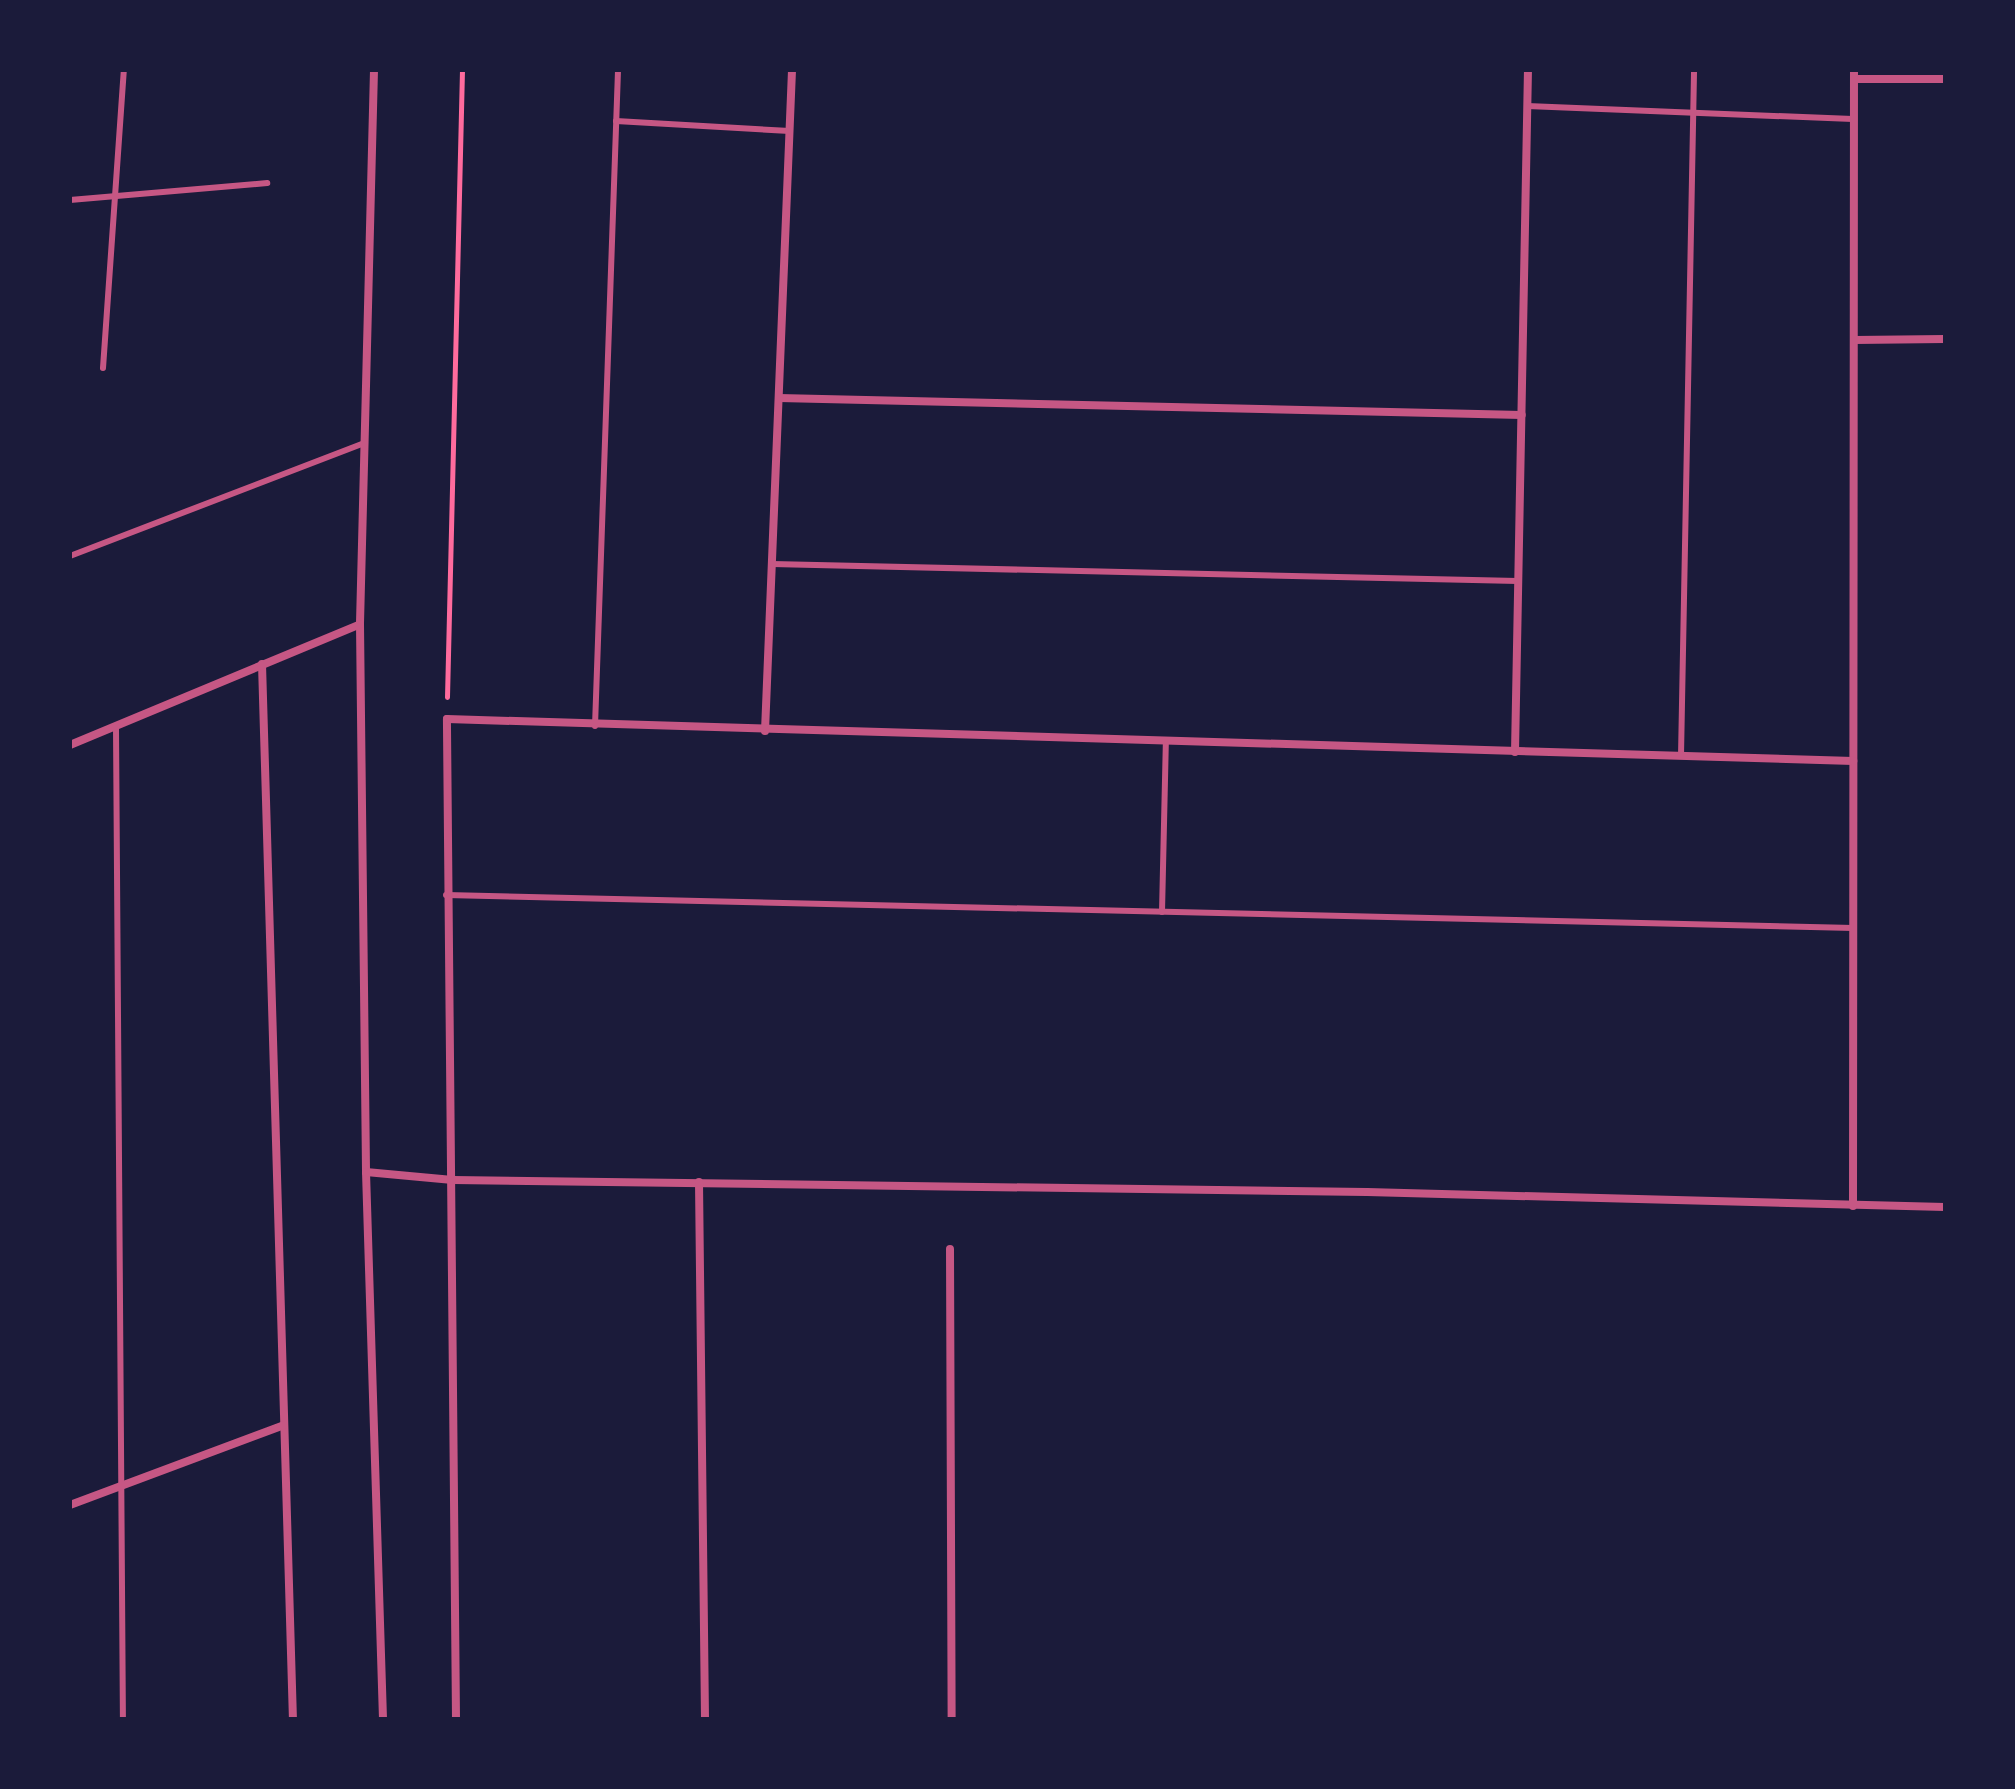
<!DOCTYPE html>
<style>
body{margin:0}
#map{position:relative;width:2015px;height:1789px;overflow:hidden;background:#1b1b3a;font-family:"Asap Condensed",sans-serif}
div>[style]{position:absolute}
.path>*{height:5px;margin:-2.5px;padding:0 2.5px;transform-origin:2.5px;border-radius:2.5px;background:#ff6b9d}
.service>*{height:6px;margin:-3px;padding:0 3px;transform-origin:3px;border-radius:3px;background:#c65784}
.minor>*{height:8px;margin:-4px;padding:0 4px;transform-origin:4px;border-radius:4px;background:#c65784}
span{translate:-50% -50%;white-space:nowrap;text-align:center;line-height:1.15;-webkit-text-stroke:6px #1b1b3a;paint-order:stroke}
.frame{position:absolute;inset:0;border:72px solid #1b1b3a;pointer-events:none}
</style>
<div id="map">
<div class="path">
<i style="left:447px;top:697px;width:627px;rotate:-88.63deg"></i>
</div>
<div class="service">
<i style="left:1527px;top:106px;width:326px;rotate:2.3deg"></i>
<i style="left:616px;top:121px;width:174px;rotate:3.3deg"></i>
<i style="left:70px;top:200px;width:198px;rotate:-4.9deg"></i>
<i style="left:103px;top:368px;width:299px;rotate:-86deg"></i>
<i style="left:70px;top:556px;width:316px;rotate:-21deg"></i>
<i style="left:772px;top:564px;width:746px;rotate:1.31deg"></i>
<i style="left:595px;top:726px;width:656px;rotate:-87.99deg"></i>
<i style="left:116px;top:728px;width:991px;rotate:89.6deg"></i>
<i style="left:1681px;top:756px;width:686px;rotate:-88.91deg"></i>
<i style="left:446px;top:895px;width:1408px;rotate:1.34deg"></i>
<i style="left:1162px;top:912px;width:170px;rotate:-88.7deg"></i>
</div>
<div class="minor">
<i style="left:374px;top:70px;width:554px;rotate:91.45deg"></i>
<i style="left:360px;top:624px;width:548px;rotate:89.37deg"></i>
<i style="left:366px;top:1172px;width:547px;rotate:88.22deg"></i>
<i style="left:1854px;top:79px;width:91px"></i>
<i style="left:1854px;top:340px;width:91px;rotate:-0.6deg"></i>
<i style="left:779px;top:398px;width:743px;rotate:1.31deg"></i>
<i style="left:262px;top:664px;width:1055px;rotate:88.32deg"></i>
<i style="left:765px;top:731px;width:662px;rotate:-87.66deg"></i>
<i style="left:70px;top:745px;width:314px;rotate:-22.6deg"></i>
<i style="left:1515px;top:752px;width:682px;rotate:-88.91deg"></i>
<i style="left:366px;top:1172px;width:87px;rotate:5.3deg"></i>
<i style="left:453px;top:1180px;width:914px;rotate:0.75deg"></i>
<i style="left:1367px;top:1192px;width:578px;rotate:1.49deg"></i>
<i style="left:699px;top:1182px;width:537px;rotate:89.36deg"></i>
<i style="left:1853px;top:1206px;width:1136px;rotate:-89.95deg"></i>
<i style="left:950px;top:1249px;width:470px;rotate:89.8deg"></i>
<i style="left:70px;top:1505px;width:228px;rotate:-20.5deg"></i>
<i style="left:456px;top:1719px;width:1000px;rotate:-90.52deg"></i>
<i style="left:447px;top:719px;width:1407px;rotate:1.71deg"></i>
</div>
<div class="frame"></div>
</div>
